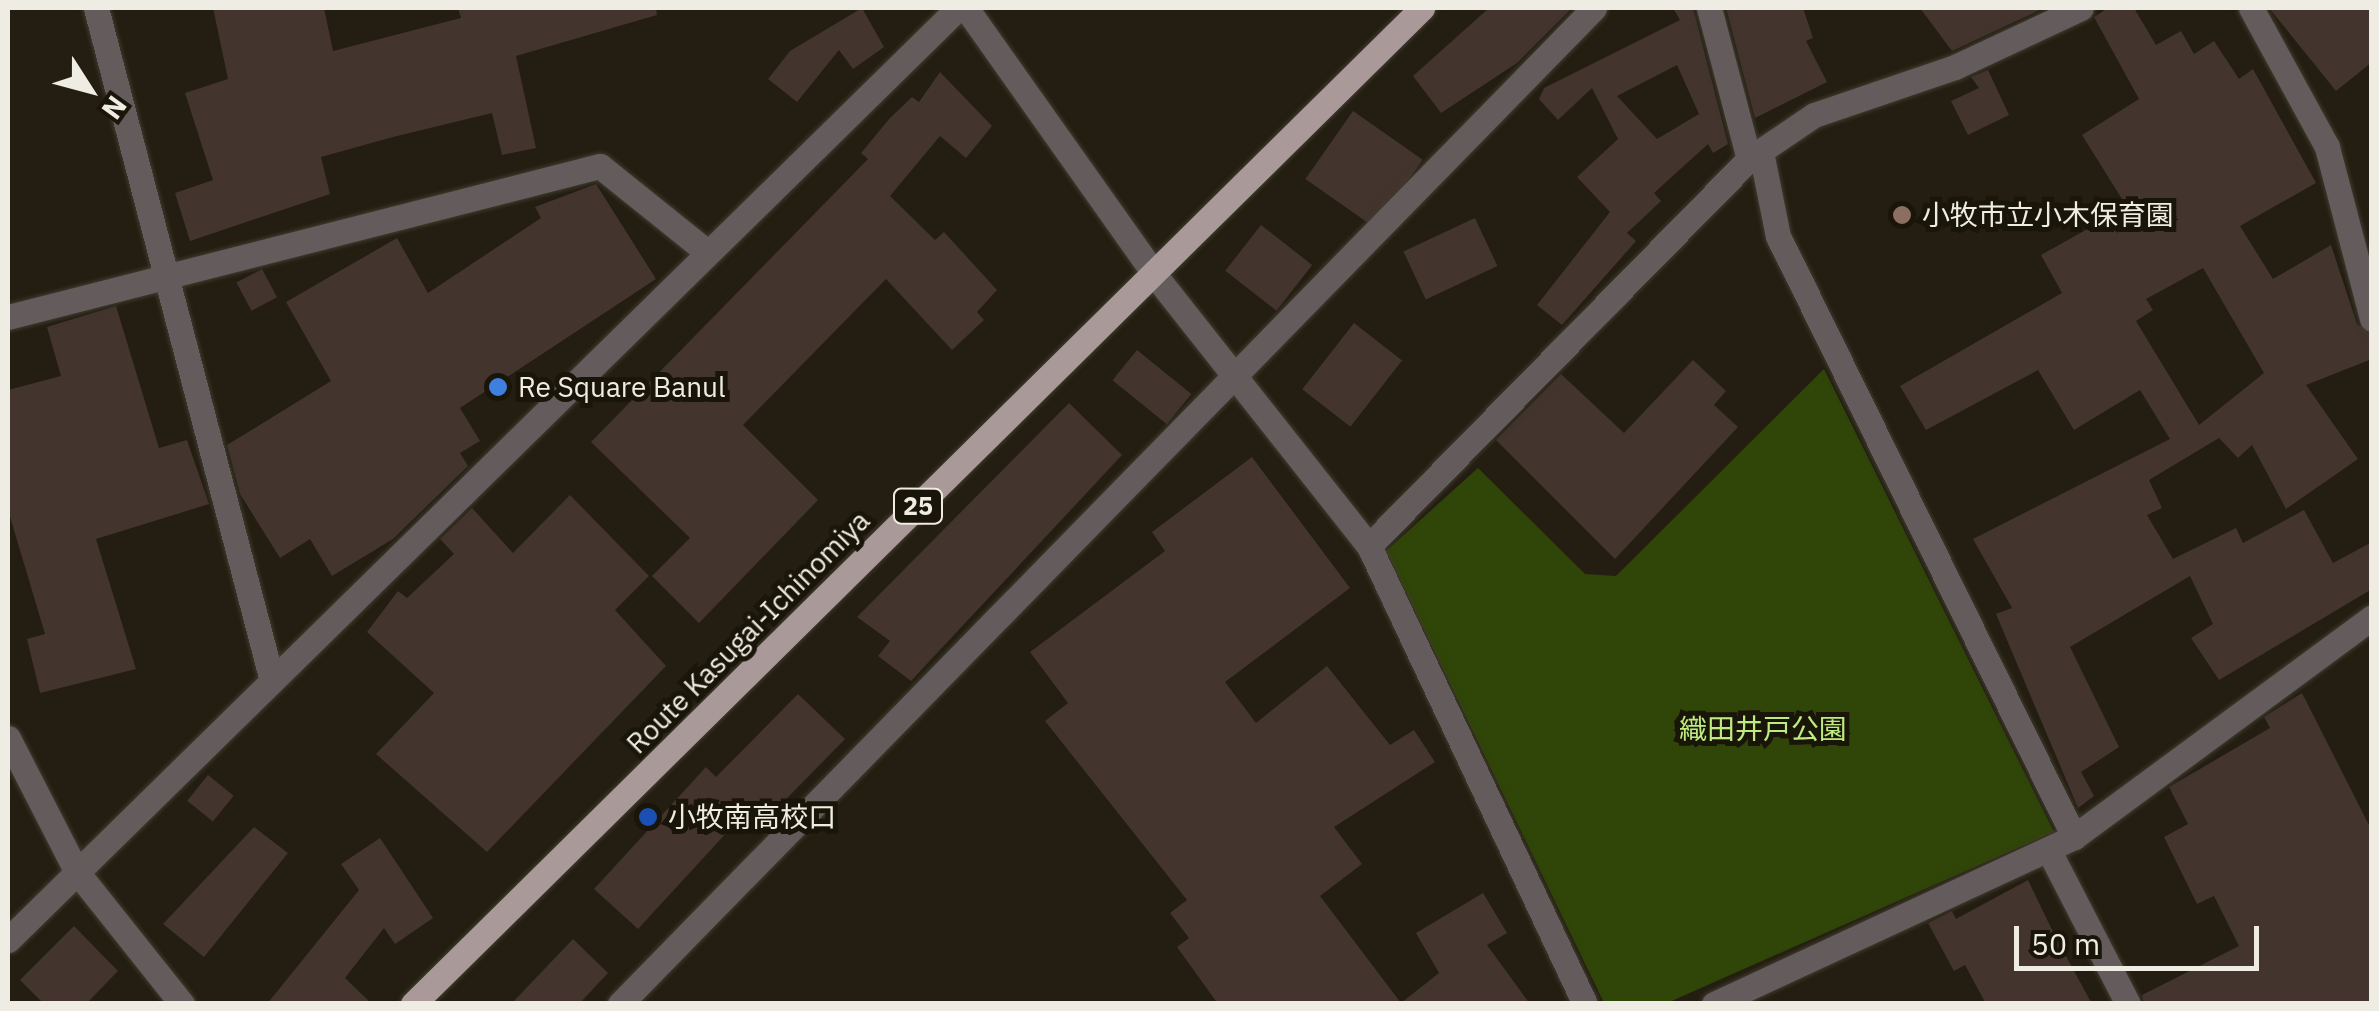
<!DOCTYPE html>
<meta charset="utf-8">
<style>
body{margin:0}
#map{position:relative;width:2379px;height:1011px;overflow:hidden;background:#231e11;font-family:"IBM Plex Sans","Noto Sans JP",sans-serif}
div>[style]{position:absolute}
.green>*{inset:0;background:#304508}
.building>*{inset:0;background:#43342e;transform-origin:0 0}
.roads{filter:drop-shadow(0 0 2px #403b2f) drop-shadow(0 0 2px #403b2f)}
.minor>*{height:25px;margin:-12.5px;padding:0 12.5px;transform-origin:12.5px;border-radius:12.5px;background:#645c5c}
.major>*{height:25px;margin:-12.5px;padding:0 12.5px;transform-origin:12.5px;border-radius:12.5px;background:#a99}
.dots>*{width:28px;height:28px;translate:-50% -50%;box-sizing:border-box;border:5px solid #191508;border-radius:50%}
span{translate:-50% -50%;white-space:nowrap;text-align:center;line-height:1.15;-webkit-text-stroke:10px #191508;paint-order:stroke}
.shield-label span{padding:2px 8px;background:#191508;border:2px solid;border-radius:8px;-webkit-text-stroke-width:0}
.shield-label{font-size:25px;color:#efece4;font-weight:700}
.poi-label{font-size:28px;color:#efece4}
.left{translate:0 -50%;text-align:left}
.street-label{font-size:28px;color:#efece4}
.park-label{font-size:28px;color:#beeb7f}
.frame{position:absolute;inset:0;border:10px solid #efece4;pointer-events:none}
.north{position:absolute;left:40px;top:40px;width:100px;height:100px;-webkit-text-stroke:8px #191508;paint-order:stroke;rotate:126deg;font-size:28px;font-weight:700;line-height:40px;text-align:center;color:#efece4}
.north::after{content:'';display:block;margin:auto;width:35px;height:45px;background:#efece4;clip-path:polygon(50% 0,100% 100%,50% 72%,0 100%)}
.scale{position:absolute;left:2014px;top:926px;width:245px;height:45px;box-sizing:border-box;border:5px solid #efece4;border-top:0;padding-left:12px;font-size:30px;line-height:35px;white-space:nowrap;color:#efece4;-webkit-text-stroke:8px #191508;paint-order:stroke}
</style>
<div id="map">
<div class="green">
<i style="clip-path:polygon(1824px 369px,2054px 832px,1667px 1003px,1604px 1003px,1386px 551px,1478px 468px,1585px 574px,1616px 576px)"></i>
</div>
<div class="building">
<i style="clip-path:polygon(213px 8px,324px 8px,333px 51px,461px 18px,458px 8px,656px 8px,657px 15px,516px 56px,536px 148px,502px 155px,492px 113px,393px 137px,321px 157px,330px 194px,190px 241px,175px 193px,213px 180px,185px 93px,228px 79px)"></i>
<i style="clip-path:polygon(862px 8px,884px 47px,853px 69px,839px 50px,797px 102px,768px 79px,790px 51px)"></i>
<i style="clip-path:polygon(1489px 8px,1572px 8px,1517px 63px,1441px 113px,1413px 76px)"></i>
<i style="clip-path:polygon(evenodd,1673px 8px,1693px 8px,1728px 144px,1713px 153px,1708px 144px,1654px 193px,1661px 201px,1627px 233px,1636px 241px,1562px 325px,1537px 305px,1610px 212px,1577px 177px,1618px 139px,1592px 88px,1558px 120px,1539px 99px,1544px 88px,1680px 20px,1673px 8px,1677px 65px,1699px 114px,1657px 139px,1617px 96px,1677px 65px)"></i>
<i style="clip-path:polygon(1726px 8px,1803px 8px,1813px 38px,1806px 41px,1827px 82px,1755px 118px)"></i>
<i style="clip-path:polygon(1920px 8px,2044px 8px,1952px 51px)"></i>
<i style="clip-path:polygon(evenodd,2108px 8px,2134px 8px,2156px 45px,2181px 31px,2194px 54px,2214px 41px,2239px 79px,2253px 69px,2316px 183px,2240px 226px,2273px 279px,2331px 245px,2357px 324px,2372px 335px,2372px 359px,2306px 385px,2358px 459px,2286px 509px,2252px 445px,2238px 458px,2219px 438px,2149px 480px,2162px 508px,2147px 515px,2173px 559px,2236px 528px,2243px 543px,2304px 510px,2333px 563px,2372px 542px,2372px 589px,2219px 680px,2191px 638px,2213px 624px,2190px 576px,2070px 647px,2119px 747px,2081px 772px,2094px 796px,2078px 808px,1996px 614px,2012px 608px,1973px 539px,2170px 439px,2140px 390px,2074px 430px,2038px 370px,1926px 430px,1900px 386px,2062px 293px,2041px 255px,2127px 207px,2082px 135px,2139px 99px,2094px 17px,2108px 8px,2203px 268px,2264px 373px,2199px 425px,2136px 321px,2153px 310px,2146px 299px,2203px 268px)"></i>
<i style="clip-path:polygon(2269px 8px,2372px 8px,2372px 62px,2336px 91px)"></i>
<i style="clip-path:polygon(1988px 70px,2009px 115px,1968px 135px,1951px 101px,1979px 88px,1971px 77px)"></i>
<i style="clip-path:polygon(940px 72px,992px 126px,966px 158px,940px 136px,890px 196px,935px 240px,944px 232px,997px 290px,977px 312px,984px 320px,952px 350px,886px 279px,743px 425px,818px 500px,699px 623px,652px 576px,690px 538px,591px 442px,868px 159px,861px 153px,890px 118px,912px 97px,919px 102px)"></i>
<i style="left:1353px;top:111px;width:85px;height:83px;rotate:35deg"></i>
<i style="clip-path:polygon(596px 184px,656px 279px,460px 408px,480px 441px,460px 453px,468px 466px,393px 539px,332px 576px,310px 539px,280px 558px,240px 494px,227px 445px,331px 381px,286px 302px,397px 238px,428px 293px,541px 218px,535px 207px)"></i>
<i style="left:1475px;top:218px;width:53px;height:79px;rotate:65deg"></i>
<i style="left:1261px;top:225px;width:65px;height:58px;rotate:38deg"></i>
<i style="left:262px;top:269px;width:32px;height:29px;rotate:62deg"></i>
<i style="clip-path:polygon(116px 306px,159px 448px,187px 440px,209px 504px,96px 539px,136px 669px,40px 693px,27px 639px,45px 634px,8px 510px,8px 390px,61px 376px,47px 327px)"></i>
<i style="left:1354px;top:323px;width:61px;height:84px;rotate:38deg"></i>
<i style="left:1137px;top:350px;width:70px;height:39px;rotate:39deg"></i>
<i style="clip-path:polygon(1693px 360px,1726px 391px,1714px 405px,1738px 427px,1615px 559px,1496px 440px,1561px 374px,1624px 433px)"></i>
<i style="clip-path:polygon(1069px 403px,1122px 455px,911px 681px,878px 656px,890px 641px,857px 617px)"></i>
<i style="clip-path:polygon(1252px 457px,1350px 588px,1225px 682px,1256px 723px,1327px 666px,1390px 745px,1414px 730px,1435px 762px,1334px 827px,1362px 864px,1320px 896px,1401px 1003px,1439px 973px,1416px 933px,1483px 893px,1507px 933px,1487px 945px,1530px 1004px,1218px 1004px,1177px 947px,1189px 938px,1170px 913px,1187px 900px,1045px 721px,1068px 703px,1030px 652px,1165px 551px,1152px 532px)"></i>
<i style="clip-path:polygon(570px 495px,649px 576px,615px 610px,666px 666px,487px 852px,376px 754px,434px 693px,367px 632px,398px 591px,407px 598px,454px 554px,440px 539px,472px 508px,513px 553px)"></i>
<i style="clip-path:polygon(2302px 693px,2372px 831px,2372px 1004px,2144px 1004px,2142px 995px,2239px 946px,2214px 896px,2197px 904px,2164px 837px,2188px 824px,2169px 787px,2270px 728px,2264px 717px)"></i>
<i style="clip-path:polygon(798px 694px,845px 739px,755px 831px,741px 817px,638px 929px,594px 889px,706px 767px,716px 777px)"></i>
<i style="left:208px;top:775px;width:33px;height:33px;rotate:39deg"></i>
<i style="clip-path:polygon(254px 827px,288px 853px,204px 957px,163px 924px)"></i>
<i style="clip-path:polygon(380px 838px,433px 918px,395px 944px,384px 928px,345px 978px,372px 1004px,267px 1004px,359px 890px,341px 864px)"></i>
<i style="clip-path:polygon(2028px 880px,2053px 932px,2092px 1004px,1986px 1004px,1965px 965px,1954px 971px,1928px 923px,1952px 911px,1956px 919px)"></i>
<i style="clip-path:polygon(74px 926px,118px 971px,86px 1004px,44px 1004px,20px 980px)"></i>
<i style="clip-path:polygon(573px 939px,608px 973px,579px 1004px,511px 1004px)"></i>
</div>
<div class="roads">
<div class="minor">
<i style="left:96px;top:8px;width:692px;rotate:75.34deg"></i>
<i style="left:966px;top:8px;width:326px;rotate:54.7deg"></i>
<i style="left:1154px;top:274px;width:347px;rotate:51.7deg"></i>
<i style="left:1369px;top:546px;width:506px;rotate:64.75deg"></i>
<i style="left:1709px;top:8px;width:156px;rotate:75.2deg"></i>
<i style="left:2251px;top:8px;width:158px;rotate:61.3deg"></i>
<i style="left:2327px;top:147px;width:178px;rotate:75.3deg"></i>
<i style="left:1761px;top:152px;width:86px;rotate:78.6deg"></i>
<i style="left:1778px;top:236px;width:670px;rotate:63.78deg"></i>
<i style="left:8px;top:317px;width:611px;rotate:-14.31deg"></i>
<i style="left:600px;top:166px;width:137px;rotate:38.8deg"></i>
<i style="left:1369px;top:546px;width:542px;rotate:-45.52deg"></i>
<i style="left:1749px;top:159px;width:78px;rotate:-34.1deg"></i>
<i style="left:1814px;top:115px;width:149px;rotate:-18.8deg"></i>
<i style="left:1955px;top:67px;width:139px;rotate:-25.1deg"></i>
<i style="left:8px;top:738px;width:151px;rotate:62.8deg"></i>
<i style="left:77px;top:872px;width:169px;rotate:51.5deg"></i>
<i style="left:2049px;top:851px;width:172px;rotate:62.7deg"></i>
<i style="left:8px;top:940px;width:1331px;rotate:-44.45deg"></i>
<i style="left:620px;top:1004px;width:1393px;rotate:-45.64deg"></i>
<i style="left:1714px;top:1004px;width:397px;rotate:-24.9deg"></i>
<i style="left:2074px;top:837px;width:370px;rotate:-36.4deg"></i>
</div>
<div class="major">
<i style="left:413px;top:1004px;width:1418px;rotate:-44.63deg"></i>
</div>
</div>
<div class="dots">
<i style="left:1902px;top:215px;background:#8d6e63"></i>
<i style="left:498px;top:387px;background:#3f7fe0"></i>
<i style="left:648px;top:817px;background:#1a4fb4"></i>
</div>
<div class="shield-label">
<span style="left:918px;top:506px">25</span>
</div>
<div class="poi-label">
<span class="left" style="left:1922px;top:215px">小牧市立小木保育園</span>
<span class="left" style="left:518px;top:387px">Re Square Banul</span>
<span class="left" style="left:668px;top:817px">小牧南高校口</span>
</div>
<div class="street-label">
<span style="left:748px;top:632px;rotate:-45deg">Route Kasugai-Ichinomiya</span>
</div>
<div class="park-label">
<span style="left:1763px;top:729px">織田井戸公園</span>
</div>
<div class="frame"></div>
<div class="north">N</div>
<div class="scale">50 m</div>
</div>
